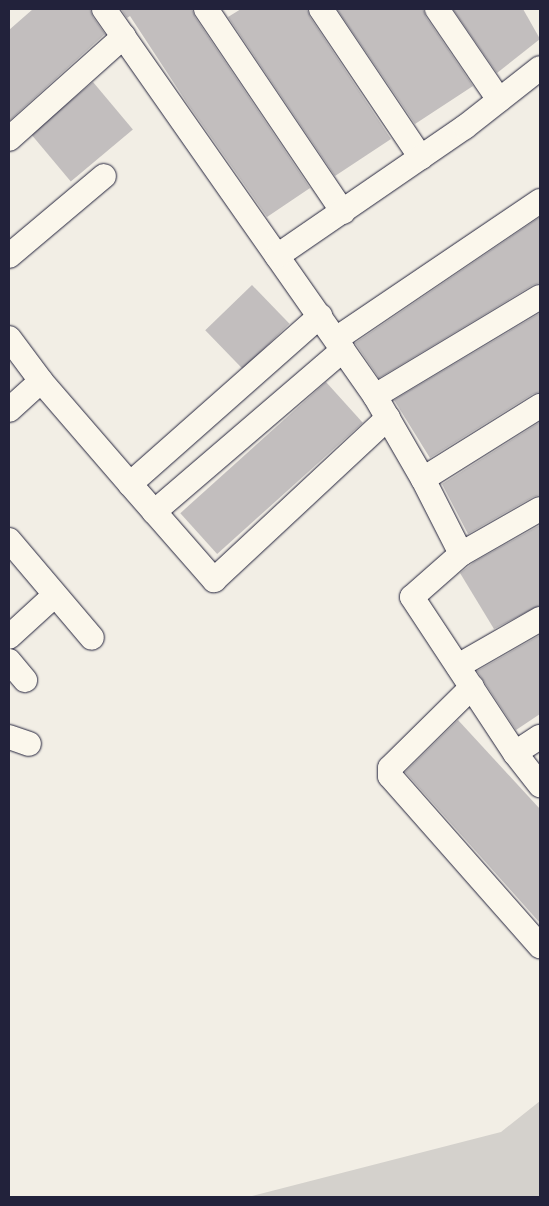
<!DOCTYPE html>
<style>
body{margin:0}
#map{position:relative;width:549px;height:1206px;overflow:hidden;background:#f2eee5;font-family:Delius,sans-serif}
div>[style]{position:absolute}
.green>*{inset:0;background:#d4d1cc}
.building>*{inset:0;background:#c2bebe;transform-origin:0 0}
.roads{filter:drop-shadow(0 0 1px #22223b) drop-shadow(0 0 1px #22223b)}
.street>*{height:24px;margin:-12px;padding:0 12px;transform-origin:12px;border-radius:12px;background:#fbf7ec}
span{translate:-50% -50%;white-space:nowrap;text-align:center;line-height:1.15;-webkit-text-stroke:4px #fbf7ec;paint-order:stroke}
.frame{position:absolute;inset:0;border:10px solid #22223b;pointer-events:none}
</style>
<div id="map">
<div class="green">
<i style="clip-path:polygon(540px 1101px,540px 1197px,248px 1197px,501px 1132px)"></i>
</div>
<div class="building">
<i style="clip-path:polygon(33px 9px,90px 9px,93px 17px,105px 34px,9px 121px,9px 30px)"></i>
<i style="clip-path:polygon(121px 9px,192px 9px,195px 17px,310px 188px,267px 217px,187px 103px,130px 16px,127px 18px)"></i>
<i style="clip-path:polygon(241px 9px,307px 9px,310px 17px,391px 139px,335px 176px,228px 17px)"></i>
<i style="clip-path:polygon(337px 9px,423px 9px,426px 17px,473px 86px,415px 124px)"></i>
<i style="clip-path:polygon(453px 9px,523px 9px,540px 39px,497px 73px)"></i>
<i style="left:93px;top:82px;width:62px;height:81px;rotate:50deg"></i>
<i style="clip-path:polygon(540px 217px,540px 283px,533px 285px,379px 378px,355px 343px)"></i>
<i style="left:252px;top:285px;width:54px;height:65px;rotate:46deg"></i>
<i style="clip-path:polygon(540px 313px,540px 392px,533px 394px,430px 458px,394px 400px)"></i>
<i style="left:326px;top:382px;width:55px;height:196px;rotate:48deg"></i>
<i style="clip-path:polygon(540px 422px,540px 495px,533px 497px,468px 534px,442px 484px)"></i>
<i style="clip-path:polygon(540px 525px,540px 605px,494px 629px,460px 573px,474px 562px)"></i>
<i style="clip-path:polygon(540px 635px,540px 714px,516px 730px,477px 671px)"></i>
<i style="clip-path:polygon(458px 720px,540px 809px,540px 923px,405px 772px)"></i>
</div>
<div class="roads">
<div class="street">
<i style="left:104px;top:9px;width:472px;rotate:55deg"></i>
<i style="left:375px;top:396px;width:96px;rotate:60deg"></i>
<i style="left:423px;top:479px;width:84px;rotate:63.1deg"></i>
<i style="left:461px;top:554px;width:65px;rotate:138.7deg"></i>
<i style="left:412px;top:597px;width:187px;rotate:56.6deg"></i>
<i style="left:515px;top:753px;width:41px;rotate:52deg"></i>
<i style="left:206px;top:9px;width:245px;rotate:56deg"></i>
<i style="left:321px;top:9px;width:179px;rotate:56.1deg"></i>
<i style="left:437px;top:9px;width:110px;rotate:55.7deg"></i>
<i style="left:9px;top:139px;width:154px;rotate:-41.8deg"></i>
<i style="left:9px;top:256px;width:124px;rotate:-40.1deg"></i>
<i style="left:277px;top:256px;width:228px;rotate:-34.5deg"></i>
<i style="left:465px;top:127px;width:95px;rotate:-38.2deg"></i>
<i style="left:9px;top:338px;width:54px;rotate:53.3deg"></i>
<i style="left:41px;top:381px;width:136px;rotate:49.2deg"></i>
<i style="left:130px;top:484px;width:254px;rotate:-41.5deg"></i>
<i style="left:336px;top:339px;width:246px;rotate:-34.1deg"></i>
<i style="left:375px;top:396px;width:192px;rotate:-31deg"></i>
<i style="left:9px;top:410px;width:43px;rotate:-42.2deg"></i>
<i style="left:423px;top:479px;width:138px;rotate:-32deg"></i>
<i style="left:130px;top:484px;width:128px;rotate:48.8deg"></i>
<i style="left:214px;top:580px;width:238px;rotate:-43deg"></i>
<i style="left:154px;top:512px;width:249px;rotate:-40.6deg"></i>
<i style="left:9px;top:540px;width:128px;rotate:49.7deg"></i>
<i style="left:461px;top:554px;width:91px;rotate:-29.7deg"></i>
<i style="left:9px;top:637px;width:62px;rotate:-42.4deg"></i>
<i style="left:9px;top:661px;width:25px;rotate:50deg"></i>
<i style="left:458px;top:666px;width:95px;rotate:-29.8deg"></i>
<i style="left:472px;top:687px;width:115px;rotate:135.4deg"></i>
<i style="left:390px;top:768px;width:8px;rotate:90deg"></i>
<i style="left:390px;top:776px;width:227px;rotate:48.6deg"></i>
<i style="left:9px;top:737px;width:21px;rotate:19deg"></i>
<i style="left:515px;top:753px;width:30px;rotate:-33deg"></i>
</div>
</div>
<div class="frame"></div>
</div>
